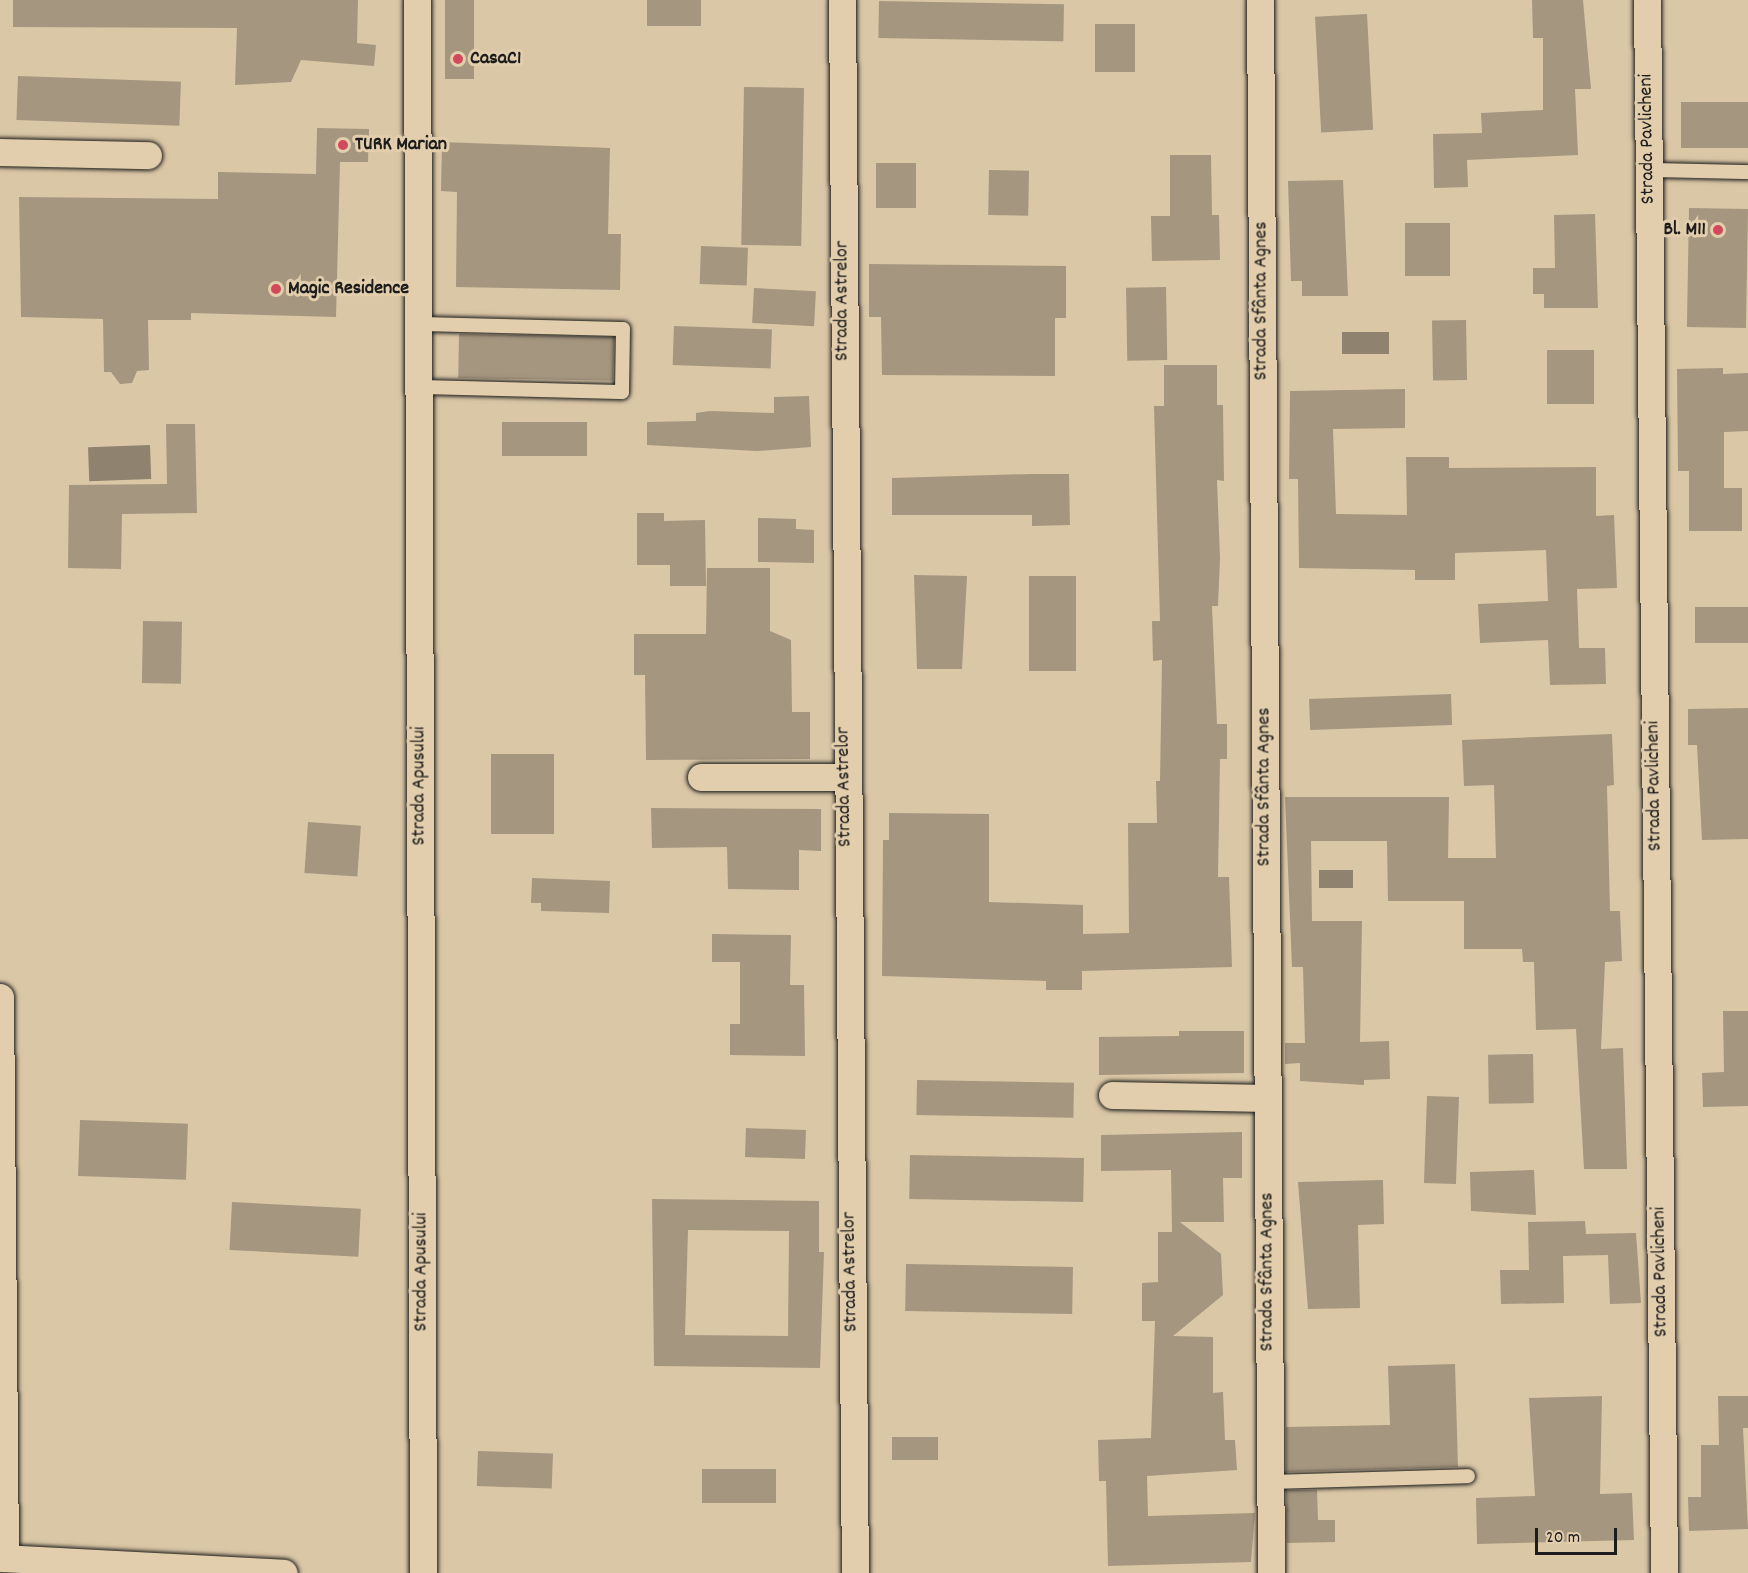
<!DOCTYPE html>
<meta charset="utf-8">
<style>
body{margin:0}
#map{position:relative;width:1748px;height:1573px;overflow:hidden;background:#dac7a6;font-family:Dekko,sans-serif}
div>[style]{position:absolute}
.water>*{inset:0;background:#8f8370;transform-origin:0 0}
.building>*{inset:0;background:#a5967f;transform-origin:0 0}
.roads{filter:drop-shadow(0 0 2px #1c1c1c) drop-shadow(0 0 2px #1c1c1c)}
.lane>*{height:14px;margin:-7px;padding:0 7px;transform-origin:7px;border-radius:7px;background:#e2ceac}
.street>*{height:27px;margin:-13.5px;padding:0 13.5px;transform-origin:13.5px;border-radius:13.5px;background:#e2ceac}
.dots>*{width:16px;height:16px;translate:-50% -50%;box-sizing:border-box;border:3px solid #e2ceac;border-radius:50%}
span{translate:-50% -50%;white-space:nowrap;text-align:center;line-height:1.15;-webkit-text-stroke:6px #e2ceac;paint-order:stroke}
.poi-label{font-size:20px;color:#1c1c1c;font-weight:700}
.left{translate:0 -50%;text-align:left}
.right{translate:-100% -50%;text-align:right}
.street-label{font-size:20px;color:#1c1c1c}
.scale{position:absolute;left:1535px;top:1528px;width:82px;height:27px;box-sizing:border-box;border:3px solid #1c1c1c;border-top:0;padding-left:8px;font-size:18px;line-height:21px;white-space:nowrap;color:#1c1c1c;-webkit-text-stroke:4px #e2ceac;paint-order:stroke}
</style>
<div id="map">
<div class="water">
<i style="left:1342px;top:332px;width:47px;height:22px"></i>
<i style="left:150px;top:445px;width:34px;height:62px;rotate:88deg"></i>
<i style="left:1319px;top:870px;width:34px;height:18px"></i>
</div>
<div class="building">
<i style="clip-path:polygon(13px 0,358px 0,357px 43px,376px 45px,374px 66px,301px 60px,291px 82px,235px 85px,237px 28px,13px 27px)"></i>
<i style="left:445px;top:0;width:29px;height:79px"></i>
<i style="left:647px;top:0;width:54px;height:26px"></i>
<i style="clip-path:polygon(1532px 0,1583px 0,1591px 89px,1575px 89px,1578px 155px,1467px 160px,1468px 187px,1434px 188px,1433px 134px,1482px 133px,1481px 113px,1543px 110px,1543px 38px,1533px 38px)"></i>
<i style="left:879px;top:1px;width:185px;height:37px;rotate:1deg"></i>
<i style="left:1367px;top:14px;width:116px;height:52px;rotate:87deg"></i>
<i style="left:1095px;top:24px;width:40px;height:48px"></i>
<i style="left:18px;top:76px;width:163px;height:44px;rotate:2deg"></i>
<i style="left:744px;top:87px;width:60px;height:158px;rotate:1deg"></i>
<i style="left:1681px;top:102px;width:67px;height:46px"></i>
<i style="clip-path:polygon(317px 128px,369px 129px,368px 162px,340px 162px,336px 317px,191px 313px,191px 320px,148px 320px,149px 370px,137px 371px,132px 383px,120px 384px,111px 372px,104px 372px,103px 319px,21px 317px,19px 197px,218px 199px,218px 172px,316px 174px)"></i>
<i style="clip-path:polygon(442px 142px,610px 148px,608px 234px,621px 234px,620px 290px,456px 287px,457px 192px,441px 191px)"></i>
<i style="clip-path:polygon(1170px 155px,1211px 155px,1212px 215px,1219px 215px,1220px 260px,1152px 261px,1151px 216px,1170px 216px)"></i>
<i style="left:876px;top:163px;width:40px;height:45px"></i>
<i style="left:989px;top:170px;width:40px;height:45px;rotate:1deg"></i>
<i style="clip-path:polygon(1343px 180px,1348px 296px,1302px 296px,1302px 281px,1291px 281px,1288px 181px)"></i>
<i style="left:1689px;top:208px;width:59px;height:119px;rotate:1deg"></i>
<i style="clip-path:polygon(1595px 214px,1598px 308px,1544px 308px,1544px 294px,1533px 294px,1533px 268px,1555px 268px,1554px 215px)"></i>
<i style="left:1405px;top:223px;width:45px;height:53px"></i>
<i style="left:701px;top:246px;width:47px;height:38px;rotate:2deg"></i>
<i style="clip-path:polygon(869px 264px,1066px 266px,1066px 318px,1055px 318px,1055px 376px,882px 375px,881px 317px,869px 317px)"></i>
<i style="left:1166px;top:287px;width:73px;height:40px;rotate:89deg"></i>
<i style="left:754px;top:288px;width:62px;height:35px;rotate:3deg"></i>
<i style="left:1466px;top:320px;width:60px;height:34px;rotate:89deg"></i>
<i style="left:674px;top:326px;width:98px;height:39px;rotate:2deg"></i>
<i style="left:459px;top:334px;width:155px;height:44px;rotate:1deg"></i>
<i style="left:1547px;top:350px;width:47px;height:54px"></i>
<i style="clip-path:polygon(1164px 365px,1217px 365px,1217px 405px,1223px 405px,1224px 481px,1217px 480px,1220px 558px,1218px 606px,1212px 606px,1217px 724px,1227px 724px,1227px 759px,1220px 759px,1218px 877px,1229px 877px,1232px 967px,1082px 971px,1082px 990px,1046px 990px,1046px 981px,882px 976px,883px 840px,889px 840px,889px 813px,989px 814px,989px 902px,1083px 905px,1083px 934px,1129px 933px,1128px 823px,1157px 823px,1156px 781px,1160px 781px,1162px 660px,1153px 661px,1152px 621px,1160px 621px,1154px 406px,1164px 406px)"></i>
<i style="clip-path:polygon(1723px 368px,1723px 374px,1748px 373px,1748px 431px,1724px 432px,1724px 488px,1742px 488px,1742px 531px,1689px 531px,1689px 471px,1678px 471px,1677px 369px)"></i>
<i style="clip-path:polygon(1405px 389px,1405px 428px,1333px 429px,1336px 514px,1407px 515px,1406px 457px,1449px 457px,1449px 468px,1596px 467px,1596px 516px,1614px 515px,1617px 588px,1577px 589px,1579px 648px,1605px 648px,1606px 684px,1550px 685px,1548px 640px,1480px 643px,1478px 604px,1548px 601px,1546px 550px,1455px 553px,1455px 580px,1415px 580px,1415px 570px,1299px 568px,1298px 479px,1289px 479px,1290px 391px)"></i>
<i style="clip-path:polygon(809px 396px,811px 447px,757px 451px,647px 445px,647px 422px,696px 421px,696px 413px,710px 411px,774px 413px,774px 397px)"></i>
<i style="left:502px;top:422px;width:85px;height:34px"></i>
<i style="clip-path:polygon(166px 424px,195px 424px,197px 513px,122px 514px,121px 569px,68px 568px,69px 485px,167px 484px)"></i>
<i style="clip-path:polygon(1031px 474px,1069px 474px,1070px 525px,1032px 526px,1032px 515px,892px 515px,892px 478px)"></i>
<i style="clip-path:polygon(637px 513px,664px 513px,664px 521px,705px 520px,706px 586px,670px 586px,670px 565px,637px 565px)"></i>
<i style="clip-path:polygon(758px 518px,796px 519px,796px 529px,814px 530px,814px 563px,758px 562px)"></i>
<i style="clip-path:polygon(707px 568px,770px 568px,770px 631px,791px 640px,792px 712px,810px 712px,810px 759px,646px 760px,645px 675px,634px 675px,634px 634px,706px 634px)"></i>
<i style="clip-path:polygon(914px 575px,967px 576px,962px 669px,917px 669px)"></i>
<i style="left:1029px;top:576px;width:47px;height:95px"></i>
<i style="left:1748px;top:607px;width:36px;height:53px;rotate:90deg"></i>
<i style="left:143px;top:621px;width:39px;height:62px;rotate:1deg"></i>
<i style="left:1451px;top:694px;width:31px;height:142px;rotate:88deg"></i>
<i style="clip-path:polygon(1748px 708px,1748px 839px,1702px 840px,1697px 745px,1688px 745px,1688px 709px)"></i>
<i style="clip-path:polygon(1612px 734px,1614px 785px,1607px 786px,1610px 911px,1620px 911px,1622px 961px,1605px 962px,1601px 1049px,1623px 1048px,1627px 1169px,1584px 1169px,1576px 1029px,1536px 1030px,1534px 962px,1523px 962px,1522px 949px,1464px 949px,1464px 901px,1388px 901px,1387px 841px,1311px 841px,1312px 921px,1362px 921px,1360px 1042px,1389px 1041px,1390px 1079px,1364px 1080px,1364px 1085px,1300px 1081px,1300px 1063px,1285px 1064px,1285px 1043px,1305px 1043px,1303px 967px,1292px 967px,1285px 797px,1449px 797px,1448px 858px,1496px 858px,1494px 785px,1464px 786px,1462px 740px)"></i>
<i style="left:491px;top:754px;width:63px;height:80px"></i>
<i style="clip-path:polygon(651px 808px,821px 809px,821px 851px,799px 850px,799px 890px,728px 889px,727px 847px,652px 848px)"></i>
<i style="left:308px;top:822px;width:53px;height:51px;rotate:4deg"></i>
<i style="clip-path:polygon(532px 878px,610px 881px,609px 913px,541px 911px,541px 903px,531px 903px)"></i>
<i style="clip-path:polygon(712px 934px,791px 935px,790px 985px,804px 985px,805px 1056px,730px 1055px,730px 1024px,740px 1024px,740px 962px,712px 962px)"></i>
<i style="clip-path:polygon(1723px 1011px,1748px 1011px,1748px 1106px,1703px 1107px,1702px 1073px,1724px 1072px)"></i>
<i style="clip-path:polygon(1179px 1031px,1244px 1031px,1244px 1073px,1099px 1075px,1099px 1037px,1179px 1036px)"></i>
<i style="left:1533px;top:1054px;width:49px;height:45px;rotate:89deg"></i>
<i style="left:917px;top:1080px;width:157px;height:35px;rotate:1deg"></i>
<i style="left:1427px;top:1096px;width:32px;height:87px;rotate:2deg"></i>
<i style="left:80px;top:1120px;width:108px;height:56px;rotate:2deg"></i>
<i style="left:746px;top:1128px;width:60px;height:29px;rotate:2deg"></i>
<i style="clip-path:polygon(1242px 1132px,1242px 1178px,1223px 1178px,1224px 1222px,1180px 1222px,1221px 1254px,1223px 1295px,1173px 1336px,1213px 1337px,1213px 1393px,1223px 1392px,1225px 1440px,1235px 1440px,1237px 1470px,1147px 1476px,1148px 1516px,1255px 1513px,1251px 1562px,1108px 1566px,1106px 1481px,1099px 1481px,1098px 1440px,1151px 1438px,1155px 1321px,1142px 1321px,1142px 1283px,1158px 1282px,1158px 1232px,1172px 1232px,1171px 1170px,1101px 1171px,1101px 1135px)"></i>
<i style="left:910px;top:1155px;width:174px;height:44px;rotate:1deg"></i>
<i style="clip-path:polygon(1534px 1170px,1536px 1215px,1471px 1211px,1470px 1172px)"></i>
<i style="clip-path:polygon(1383px 1180px,1384px 1224px,1358px 1225px,1360px 1308px,1308px 1309px,1298px 1182px)"></i>
<i style="clip-path:polygon(evenodd,652px 1199px,819px 1201px,819px 1252px,824px 1252px,820px 1368px,654px 1366px,652px 1199px,688px 1230px,789px 1231px,788px 1336px,685px 1335px,688px 1230px)"></i>
<i style="left:232px;top:1202px;width:129px;height:48px;rotate:3deg"></i>
<i style="clip-path:polygon(1585px 1221px,1586px 1234px,1636px 1233px,1641px 1303px,1610px 1304px,1608px 1255px,1563px 1256px,1564px 1303px,1501px 1304px,1500px 1270px,1529px 1270px,1528px 1222px)"></i>
<i style="left:906px;top:1264px;width:167px;height:47px;rotate:1deg"></i>
<i style="clip-path:polygon(1455px 1364px,1458px 1467px,1286px 1472px,1286px 1427px,1390px 1425px,1388px 1366px)"></i>
<i style="clip-path:polygon(1602px 1396px,1600px 1494px,1632px 1493px,1634px 1540px,1477px 1544px,1476px 1498px,1535px 1496px,1529px 1398px)"></i>
<i style="clip-path:polygon(1718px 1396px,1748px 1396px,1748px 1428px,1743px 1428px,1748px 1529px,1689px 1531px,1688px 1497px,1701px 1497px,1701px 1445px,1719px 1445px)"></i>
<i style="left:892px;top:1437px;width:46px;height:23px"></i>
<i style="left:478px;top:1451px;width:75px;height:35px;rotate:2deg"></i>
<i style="left:702px;top:1469px;width:74px;height:34px"></i>
<i style="clip-path:polygon(1286px 1490px,1317px 1490px,1318px 1520px,1335px 1520px,1335px 1542px,1287px 1543px)"></i>
</div>
<div class="roads">
<div class="lane">
<i style="left:1649px;top:170px;width:99px;rotate:1.2deg"></i>
<i style="left:419px;top:324px;width:204px;rotate:1.4deg"></i>
<i style="left:623px;top:329px;width:63px;rotate:90.9deg"></i>
<i style="left:622px;top:392px;width:203px;rotate:-178.6deg"></i>
<i style="left:1269px;top:1482px;width:199px;rotate:-1.7deg"></i>
</div>
<div class="street">
<i style="left:417px;top:0;width:1573px;rotate:89.78deg"></i>
<i style="left:842px;top:0;width:1573px;rotate:89.53deg"></i>
<i style="left:1260px;top:0;width:1573px;rotate:89.6deg"></i>
<i style="left:1647px;top:0;width:1573px;rotate:89.38deg"></i>
<i style="left:0;top:152px;width:148px;rotate:1.2deg"></i>
<i style="left:701px;top:777px;width:144px"></i>
<i style="left:0;top:997px;width:561px;rotate:89.49deg"></i>
<i style="left:1112px;top:1095px;width:155px;rotate:1.1deg"></i>
<i style="left:0;top:1558px;width:284px;rotate:3deg"></i>
</div>
</div>
<div class="dots">
<i style="left:458px;top:59px;background:#d1495b"></i>
<i style="left:343px;top:145px;background:#d1495b"></i>
<i style="left:1718px;top:230px;background:#d1495b"></i>
<i style="left:276px;top:289px;background:#d1495b"></i>
</div>
<div class="poi-label">
<span class="left" style="left:470px;top:59px">CasaC1</span>
<span class="left" style="left:355px;top:145px">TURK Marian</span>
<span class="right" style="left:1706px;top:230px">Bl. M11</span>
<span class="left" style="left:288px;top:289px">Magic Residence</span>
</div>
<div class="street-label">
<span style="left:1648px;top:139px;rotate:-91deg">Strada Pavlicheni</span>
<span style="left:843px;top:301px;rotate:-90deg">Strada Astrelor</span>
<span style="left:1262px;top:301px;rotate:-90deg">Strada Sfânta Agnes</span>
<span style="left:420px;top:786px;rotate:-90deg">Strada Apusului</span>
<span style="left:1655px;top:786px;rotate:-91deg">Strada Pavlicheni</span>
<span style="left:845px;top:787px;rotate:-91deg">Strada Astrelor</span>
<span style="left:1265px;top:787px;rotate:-90deg">Strada Sfânta Agnes</span>
<span style="left:422px;top:1272px;rotate:-90deg">Strada Apusului</span>
<span style="left:851px;top:1272px;rotate:-91deg">Strada Astrelor</span>
<span style="left:1268px;top:1272px;rotate:-90deg">Strada Sfânta Agnes</span>
<span style="left:1661px;top:1272px;rotate:-91deg">Strada Pavlicheni</span>
</div>
<div class="scale">20 m</div>
</div>
